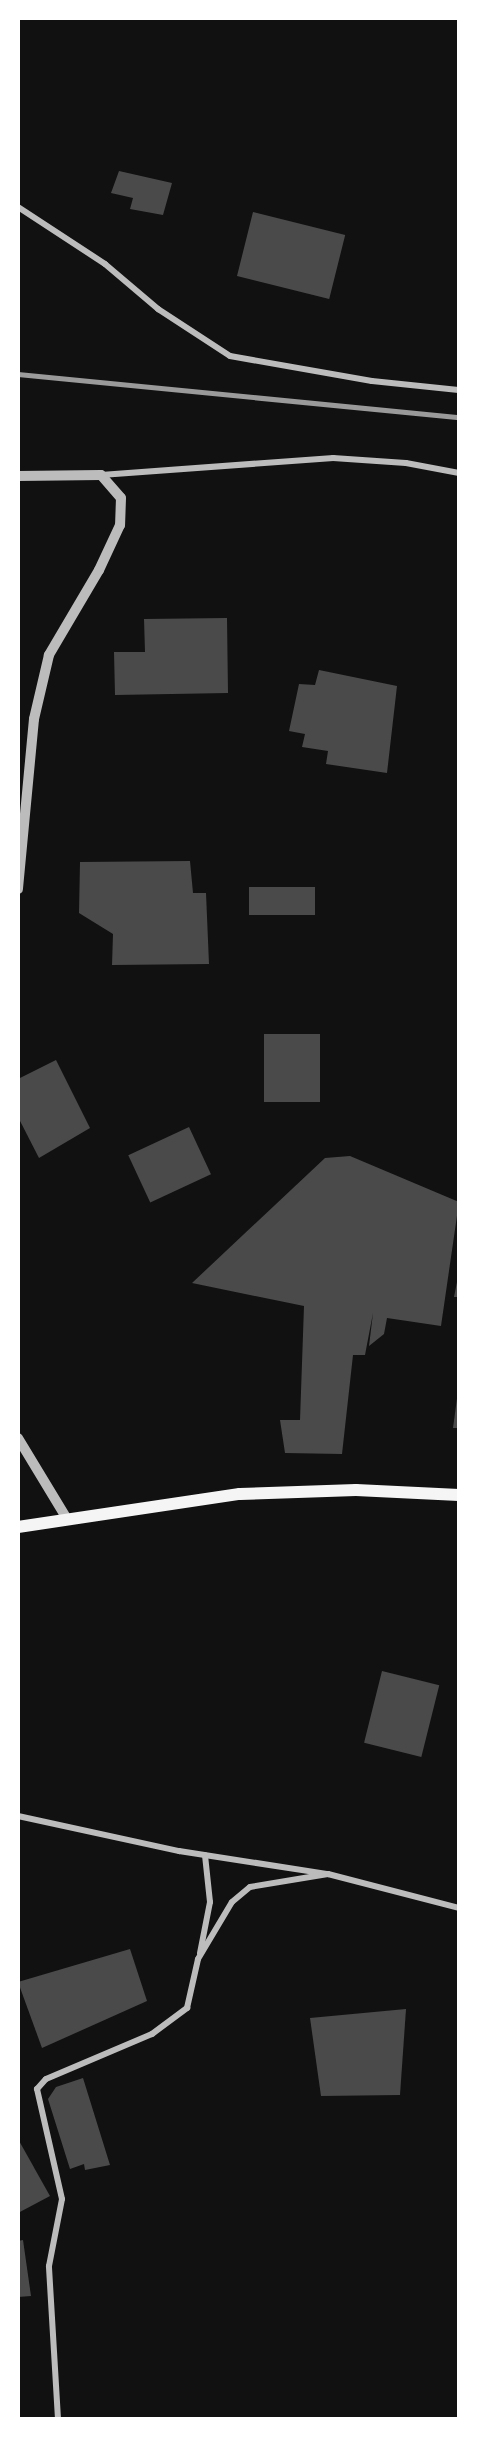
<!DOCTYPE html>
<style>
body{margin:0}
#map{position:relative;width:477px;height:2437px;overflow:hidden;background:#111;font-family:Lato,sans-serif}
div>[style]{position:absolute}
.building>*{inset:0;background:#4a4a4a;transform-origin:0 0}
.minor>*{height:6px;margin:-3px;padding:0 3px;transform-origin:3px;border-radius:3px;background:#bcbcbc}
.tertiary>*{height:10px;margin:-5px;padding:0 5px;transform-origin:5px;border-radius:5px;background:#bcbcbc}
.secondary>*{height:12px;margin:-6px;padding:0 6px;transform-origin:6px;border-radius:6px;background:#f5f5f5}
.rail>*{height:4.5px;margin:-2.25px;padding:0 2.25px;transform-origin:2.25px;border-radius:2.25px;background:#9a9a9a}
span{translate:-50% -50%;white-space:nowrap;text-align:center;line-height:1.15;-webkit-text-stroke:6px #fff;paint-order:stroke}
.frame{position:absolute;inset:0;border:20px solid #fff;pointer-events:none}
</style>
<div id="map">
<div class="building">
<i style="clip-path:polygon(119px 171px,172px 183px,163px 215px,130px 209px,133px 198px,111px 193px)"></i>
<i style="left:253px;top:212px;width:95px;height:66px;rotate:14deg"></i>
<i style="clip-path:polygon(227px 618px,228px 693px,115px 695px,114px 652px,145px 652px,144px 619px)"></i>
<i style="clip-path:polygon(319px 670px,397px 686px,387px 773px,326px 764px,328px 751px,302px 747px,305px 734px,289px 731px,299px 684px,315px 685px)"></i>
<i style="clip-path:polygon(190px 861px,193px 893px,206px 893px,209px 964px,112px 965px,113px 934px,79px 913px,80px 862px)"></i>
<i style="left:315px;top:887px;width:28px;height:66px;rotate:90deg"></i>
<i style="left:264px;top:1034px;width:56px;height:68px"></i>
<i style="clip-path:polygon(56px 1060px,90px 1128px,39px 1158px,18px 1117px,18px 1079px)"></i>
<i style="left:189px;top:1127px;width:52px;height:67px;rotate:65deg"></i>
<i style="clip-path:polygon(350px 1156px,459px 1202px,441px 1326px,387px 1318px,384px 1334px,369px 1346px,373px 1313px,365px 1355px,353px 1355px,342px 1454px,285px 1453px,280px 1420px,300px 1420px,304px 1306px,192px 1283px,325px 1158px)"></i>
<i style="clip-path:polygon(458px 1277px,459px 1277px,459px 1297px,454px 1297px)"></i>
<i style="clip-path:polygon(458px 1391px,459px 1391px,459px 1428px,453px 1428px)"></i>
<i style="left:382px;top:1671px;width:59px;height:74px;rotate:14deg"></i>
<i style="clip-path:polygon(130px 1949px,147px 2001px,42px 2048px,18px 1982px)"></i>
<i style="clip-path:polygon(406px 2009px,400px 2095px,321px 2096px,310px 2018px)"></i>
<i style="clip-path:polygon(83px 2078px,110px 2165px,85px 2170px,84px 2164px,70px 2169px,48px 2099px,56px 2087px)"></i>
<i style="clip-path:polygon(18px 2139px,50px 2196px,18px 2213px)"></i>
<i style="clip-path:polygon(23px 2240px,31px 2296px,18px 2297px,18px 2241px)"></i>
</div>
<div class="minor">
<i style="left:18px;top:207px;width:104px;rotate:33.2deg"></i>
<i style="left:105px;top:264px;width:70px;rotate:40.3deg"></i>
<i style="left:158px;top:309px;width:86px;rotate:33.1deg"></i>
<i style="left:230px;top:356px;width:144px;rotate:10deg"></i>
<i style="left:372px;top:381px;width:87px;rotate:5.9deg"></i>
<i style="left:101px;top:475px;width:233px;rotate:-4.2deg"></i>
<i style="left:333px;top:458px;width:73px;rotate:3.9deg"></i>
<i style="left:406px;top:463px;width:54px;rotate:10.7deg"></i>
<i style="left:18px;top:1816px;width:165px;rotate:12.3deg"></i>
<i style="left:179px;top:1851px;width:151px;rotate:8.8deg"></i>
<i style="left:328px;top:1874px;width:135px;rotate:14.5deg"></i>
<i style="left:200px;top:1953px;width:52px;rotate:-78.9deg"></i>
<i style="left:210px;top:1902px;width:47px;rotate:-96.1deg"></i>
<i style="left:58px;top:2419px;width:153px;rotate:-93.4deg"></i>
<i style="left:49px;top:2266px;width:68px;rotate:-79deg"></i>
<i style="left:62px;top:2199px;width:113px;rotate:-102.8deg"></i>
<i style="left:37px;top:2089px;width:13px;rotate:-48deg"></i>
<i style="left:46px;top:2079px;width:115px;rotate:-23deg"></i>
<i style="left:152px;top:2034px;width:44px;rotate:-36.6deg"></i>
<i style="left:187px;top:2008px;width:50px;rotate:-77.3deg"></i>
<i style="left:198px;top:1959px;width:66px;rotate:-59.2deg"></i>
<i style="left:232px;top:1902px;width:23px;rotate:-40deg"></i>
<i style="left:250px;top:1887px;width:79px;rotate:-9.5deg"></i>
</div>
<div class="tertiary">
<i style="left:18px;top:476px;width:83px;rotate:-0.7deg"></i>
<i style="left:101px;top:475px;width:30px;rotate:49deg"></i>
<i style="left:121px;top:498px;width:27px;rotate:92deg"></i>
<i style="left:120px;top:525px;width:50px;rotate:115deg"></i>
<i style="left:99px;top:570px;width:99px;rotate:120.5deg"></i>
<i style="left:49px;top:655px;width:66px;rotate:103.2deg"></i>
<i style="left:34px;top:719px;width:171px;rotate:95.4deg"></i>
<i style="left:18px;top:1438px;width:95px;rotate:58.8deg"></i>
</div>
<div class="secondary">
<i style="left:18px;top:1527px;width:224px;rotate:-8.5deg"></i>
<i style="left:240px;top:1494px;width:116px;rotate:-2deg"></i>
<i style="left:356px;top:1490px;width:103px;rotate:2.8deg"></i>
</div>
<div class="rail">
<i style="left:18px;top:374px;width:443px;rotate:5.6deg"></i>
</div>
<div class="frame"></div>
</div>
